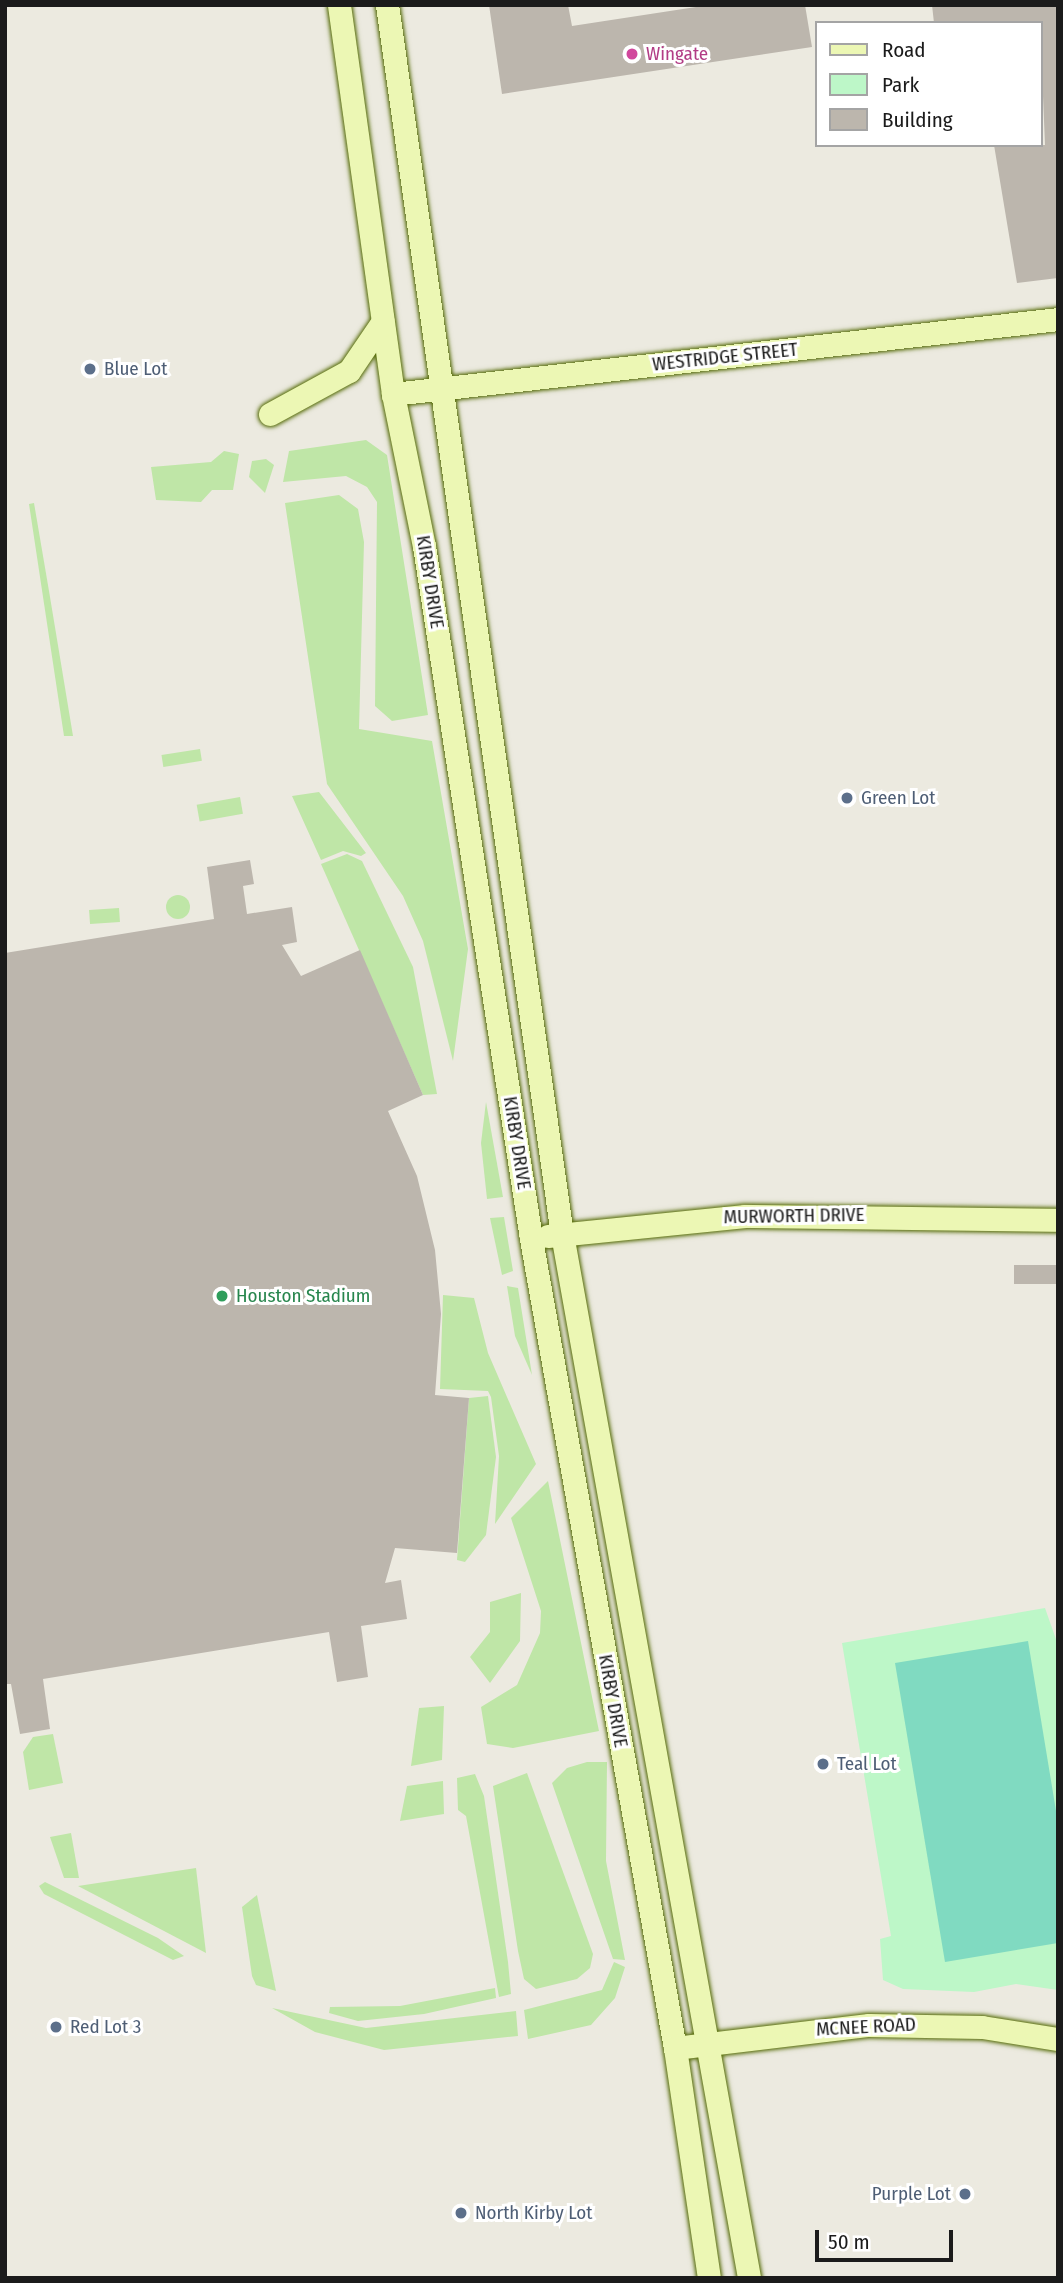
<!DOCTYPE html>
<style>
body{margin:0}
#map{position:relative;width:1063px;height:2283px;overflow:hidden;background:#eceae0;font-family:"Fira Sans Condensed",sans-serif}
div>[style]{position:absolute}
.grass>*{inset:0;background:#bfe6a7;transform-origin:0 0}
.round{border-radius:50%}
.park>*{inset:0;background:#bdf7c8}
.pitch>*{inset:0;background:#80dac1}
.building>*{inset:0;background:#bcb6ad;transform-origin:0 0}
.roads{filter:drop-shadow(0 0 2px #566c08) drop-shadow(0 0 2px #566c08)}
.secondary>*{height:23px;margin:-11.5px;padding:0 11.5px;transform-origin:11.5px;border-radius:11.5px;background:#ecf7b4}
.dots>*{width:19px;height:19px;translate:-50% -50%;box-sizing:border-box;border:4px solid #fff;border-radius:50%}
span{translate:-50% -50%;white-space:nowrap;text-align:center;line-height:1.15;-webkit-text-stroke:6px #fff;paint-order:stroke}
.hotel-label{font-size:19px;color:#b23c85}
.left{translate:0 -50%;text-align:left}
.street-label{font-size:19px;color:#1b1b1b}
.service-label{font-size:19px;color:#4e5e75}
.right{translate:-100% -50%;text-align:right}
.leisure-label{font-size:19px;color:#27864d}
.frame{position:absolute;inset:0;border:7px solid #1b1b1b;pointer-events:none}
.legend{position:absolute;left:815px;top:21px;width:228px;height:126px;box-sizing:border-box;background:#fff;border:2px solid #a4a4a4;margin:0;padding:9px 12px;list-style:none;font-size:21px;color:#1b1b1b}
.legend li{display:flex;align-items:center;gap:14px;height:35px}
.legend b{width:35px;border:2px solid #a4a4a4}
.scale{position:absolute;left:815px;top:2230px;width:138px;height:32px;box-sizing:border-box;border:4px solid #1b1b1b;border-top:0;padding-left:9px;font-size:21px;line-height:24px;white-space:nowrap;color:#1b1b1b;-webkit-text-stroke:5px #fff;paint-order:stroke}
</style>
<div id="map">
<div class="grass">
<i style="clip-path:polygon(366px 440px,387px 455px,428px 715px,392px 721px,375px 706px,377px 502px,367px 487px,346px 476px,283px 482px,289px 451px)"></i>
<i style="clip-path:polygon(224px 451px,239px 454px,233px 490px,212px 490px,201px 502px,156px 500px,151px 467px,211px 462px)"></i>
<i style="clip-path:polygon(266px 459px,274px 465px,265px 493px,249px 477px,252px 461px)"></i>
<i style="clip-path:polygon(339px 495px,358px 509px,364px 542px,359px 729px,432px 741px,468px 949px,453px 1061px,423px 941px,403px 896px,327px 784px,285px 503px)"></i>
<i style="clip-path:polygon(34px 503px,49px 591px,73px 736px,64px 736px,29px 504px)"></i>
<i style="left:200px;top:749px;width:12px;height:39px;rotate:81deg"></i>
<i style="clip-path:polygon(319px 792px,366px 853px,361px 856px,343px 851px,321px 860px,292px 796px)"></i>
<i style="left:240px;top:797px;width:17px;height:44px;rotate:80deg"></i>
<i style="clip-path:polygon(347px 854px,362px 861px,413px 967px,437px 1094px,423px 1095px,321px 864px)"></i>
<i class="round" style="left:166px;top:895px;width:24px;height:24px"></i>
<i style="left:119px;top:908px;width:14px;height:30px;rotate:86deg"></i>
<i style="clip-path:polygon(486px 1102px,503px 1197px,487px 1199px,481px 1143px)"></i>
<i style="clip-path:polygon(504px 1217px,513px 1271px,502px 1275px,490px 1218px)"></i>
<i style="clip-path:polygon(507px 1286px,518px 1288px,532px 1375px,515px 1336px)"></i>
<i style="clip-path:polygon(443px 1295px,474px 1298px,488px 1353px,536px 1464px,495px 1524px,499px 1456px,491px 1397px,488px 1391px,440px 1389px)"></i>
<i style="clip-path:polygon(488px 1396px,496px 1457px,486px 1535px,465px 1562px,457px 1560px,469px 1398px)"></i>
<i style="clip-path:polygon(548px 1481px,599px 1731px,513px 1748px,487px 1744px,481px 1707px,517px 1685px,540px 1633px,541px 1611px,511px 1518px)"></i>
<i style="clip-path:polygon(521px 1593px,520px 1641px,490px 1683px,470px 1657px,490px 1632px,490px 1602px)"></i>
<i style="clip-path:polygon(444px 1706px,442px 1760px,411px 1766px,419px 1708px)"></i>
<i style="clip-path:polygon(53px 1734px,63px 1783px,29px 1790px,23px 1752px,33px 1737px)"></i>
<i style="clip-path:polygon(587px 1762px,607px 1762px,606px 1861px,625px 1960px,613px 1959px,552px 1783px,567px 1768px)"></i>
<i style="clip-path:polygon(527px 1773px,593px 1954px,590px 1968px,577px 1979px,536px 1989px,524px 1979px,518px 1951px,493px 1786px)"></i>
<i style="clip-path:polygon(475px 1774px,484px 1796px,508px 1962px,511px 1994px,499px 1997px,466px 1816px,458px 1810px,457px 1778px)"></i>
<i style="clip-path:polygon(443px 1781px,444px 1814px,400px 1821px,407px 1786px)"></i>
<i style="clip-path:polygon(71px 1833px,79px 1878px,64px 1878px,50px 1837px)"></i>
<i style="clip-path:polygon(196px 1868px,206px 1953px,78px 1886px)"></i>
<i style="clip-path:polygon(45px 1882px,158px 1938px,184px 1956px,173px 1960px,44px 1894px,39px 1886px)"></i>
<i style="clip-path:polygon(257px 1895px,276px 1991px,256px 1985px,252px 1976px,242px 1907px)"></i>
<i style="clip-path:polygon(614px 1962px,625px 1967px,615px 1998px,591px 2025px,528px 2039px,524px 2010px,602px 1990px)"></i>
<i style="clip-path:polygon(495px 1988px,496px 1998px,424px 2014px,358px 2021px,329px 2013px,330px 2007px,400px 2006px)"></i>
<i style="clip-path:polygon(272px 2008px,366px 2028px,516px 2011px,518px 2036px,384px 2050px,315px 2032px)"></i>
</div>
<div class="park">
<i style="clip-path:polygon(1045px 1608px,1058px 1645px,1058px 1990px,1016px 1984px,974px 1992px,903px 1989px,883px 1980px,880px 1939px,891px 1936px,842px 1643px)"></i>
</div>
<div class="pitch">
<i style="clip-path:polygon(1028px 1641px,1058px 1823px,1058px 1943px,945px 1962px,895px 1663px)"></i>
</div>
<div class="building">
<i style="clip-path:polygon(489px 5px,568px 5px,572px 26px,709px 5px,805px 5px,812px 47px,502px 94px)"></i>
<i style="clip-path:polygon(932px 5px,1058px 5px,1058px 278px,1017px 283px,994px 145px,1045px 145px,1040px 23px,934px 23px)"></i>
<i style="clip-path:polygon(250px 860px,254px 884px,243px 886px,247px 914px,292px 907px,297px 942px,282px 945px,301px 976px,360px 950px,423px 1095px,388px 1111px,417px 1176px,435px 1250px,441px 1314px,435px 1395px,469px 1398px,457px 1553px,395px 1548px,385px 1583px,401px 1580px,407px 1619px,361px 1626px,368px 1677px,337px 1682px,329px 1632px,43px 1679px,50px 1729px,20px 1734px,11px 1684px,5px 1684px,5px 953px,214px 919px,207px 867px)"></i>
<i style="left:1058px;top:1265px;width:19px;height:44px;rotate:90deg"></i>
</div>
<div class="roads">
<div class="secondary">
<i style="left:339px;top:5px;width:393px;rotate:82.1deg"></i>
<i style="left:393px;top:394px;width:155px;rotate:78.5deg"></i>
<i style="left:424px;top:546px;width:701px;rotate:81.22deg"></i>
<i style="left:531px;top:1239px;width:822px;rotate:79.91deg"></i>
<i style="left:675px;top:2048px;width:232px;rotate:81.6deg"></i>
<i style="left:387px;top:5px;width:1241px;rotate:81.9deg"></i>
<i style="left:562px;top:1234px;width:1061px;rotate:79.84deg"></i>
<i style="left:393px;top:394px;width:669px;rotate:-6.43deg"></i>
<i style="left:270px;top:414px;width:90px;rotate:-28.6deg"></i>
<i style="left:349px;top:371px;width:60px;rotate:-55.8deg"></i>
<i style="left:548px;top:1236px;width:198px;rotate:-5.8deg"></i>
<i style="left:745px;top:1216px;width:313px;rotate:0.7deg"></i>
<i style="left:675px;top:2048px;width:195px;rotate:-6.8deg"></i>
<i style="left:869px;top:2025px;width:113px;rotate:1deg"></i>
<i style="left:982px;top:2027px;width:77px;rotate:9deg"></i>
</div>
</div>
<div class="dots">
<i style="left:632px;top:54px;background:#d1479c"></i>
<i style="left:90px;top:369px;background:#5c6f8a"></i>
<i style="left:847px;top:798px;background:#5c6f8a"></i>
<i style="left:222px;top:1296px;background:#2e9e5b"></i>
<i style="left:823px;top:1764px;background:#5c6f8a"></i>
<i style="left:56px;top:2027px;background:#5c6f8a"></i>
<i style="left:965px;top:2194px;background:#5c6f8a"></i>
<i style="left:461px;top:2213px;background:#5c6f8a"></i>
</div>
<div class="hotel-label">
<span class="left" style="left:646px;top:54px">Wingate</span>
</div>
<div class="street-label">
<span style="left:725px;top:357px;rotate:-6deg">WESTRIDGE STREET</span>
<span style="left:430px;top:582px;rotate:81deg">KIRBY DRIVE</span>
<span style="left:517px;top:1143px;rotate:81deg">KIRBY DRIVE</span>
<span style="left:794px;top:1216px;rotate:-1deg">MURWORTH DRIVE</span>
<span style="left:613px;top:1701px;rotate:80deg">KIRBY DRIVE</span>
<span style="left:866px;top:2027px;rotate:-3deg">MCNEE ROAD</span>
</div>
<div class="service-label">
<span class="left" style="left:104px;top:369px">Blue Lot</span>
<span class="left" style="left:861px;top:798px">Green Lot</span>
<span class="left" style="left:837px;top:1764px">Teal Lot</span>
<span class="left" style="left:70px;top:2027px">Red Lot 3</span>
<span class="right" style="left:951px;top:2194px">Purple Lot</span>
<span class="left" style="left:475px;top:2213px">North Kirby Lot</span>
</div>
<div class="leisure-label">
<span class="left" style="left:236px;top:1296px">Houston Stadium</span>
</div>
<div class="frame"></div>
<ul class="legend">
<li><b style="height:9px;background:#ecf7b4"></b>Road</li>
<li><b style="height:19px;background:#bdf7c8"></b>Park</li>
<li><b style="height:19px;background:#bcb6ad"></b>Building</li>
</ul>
<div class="scale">50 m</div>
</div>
